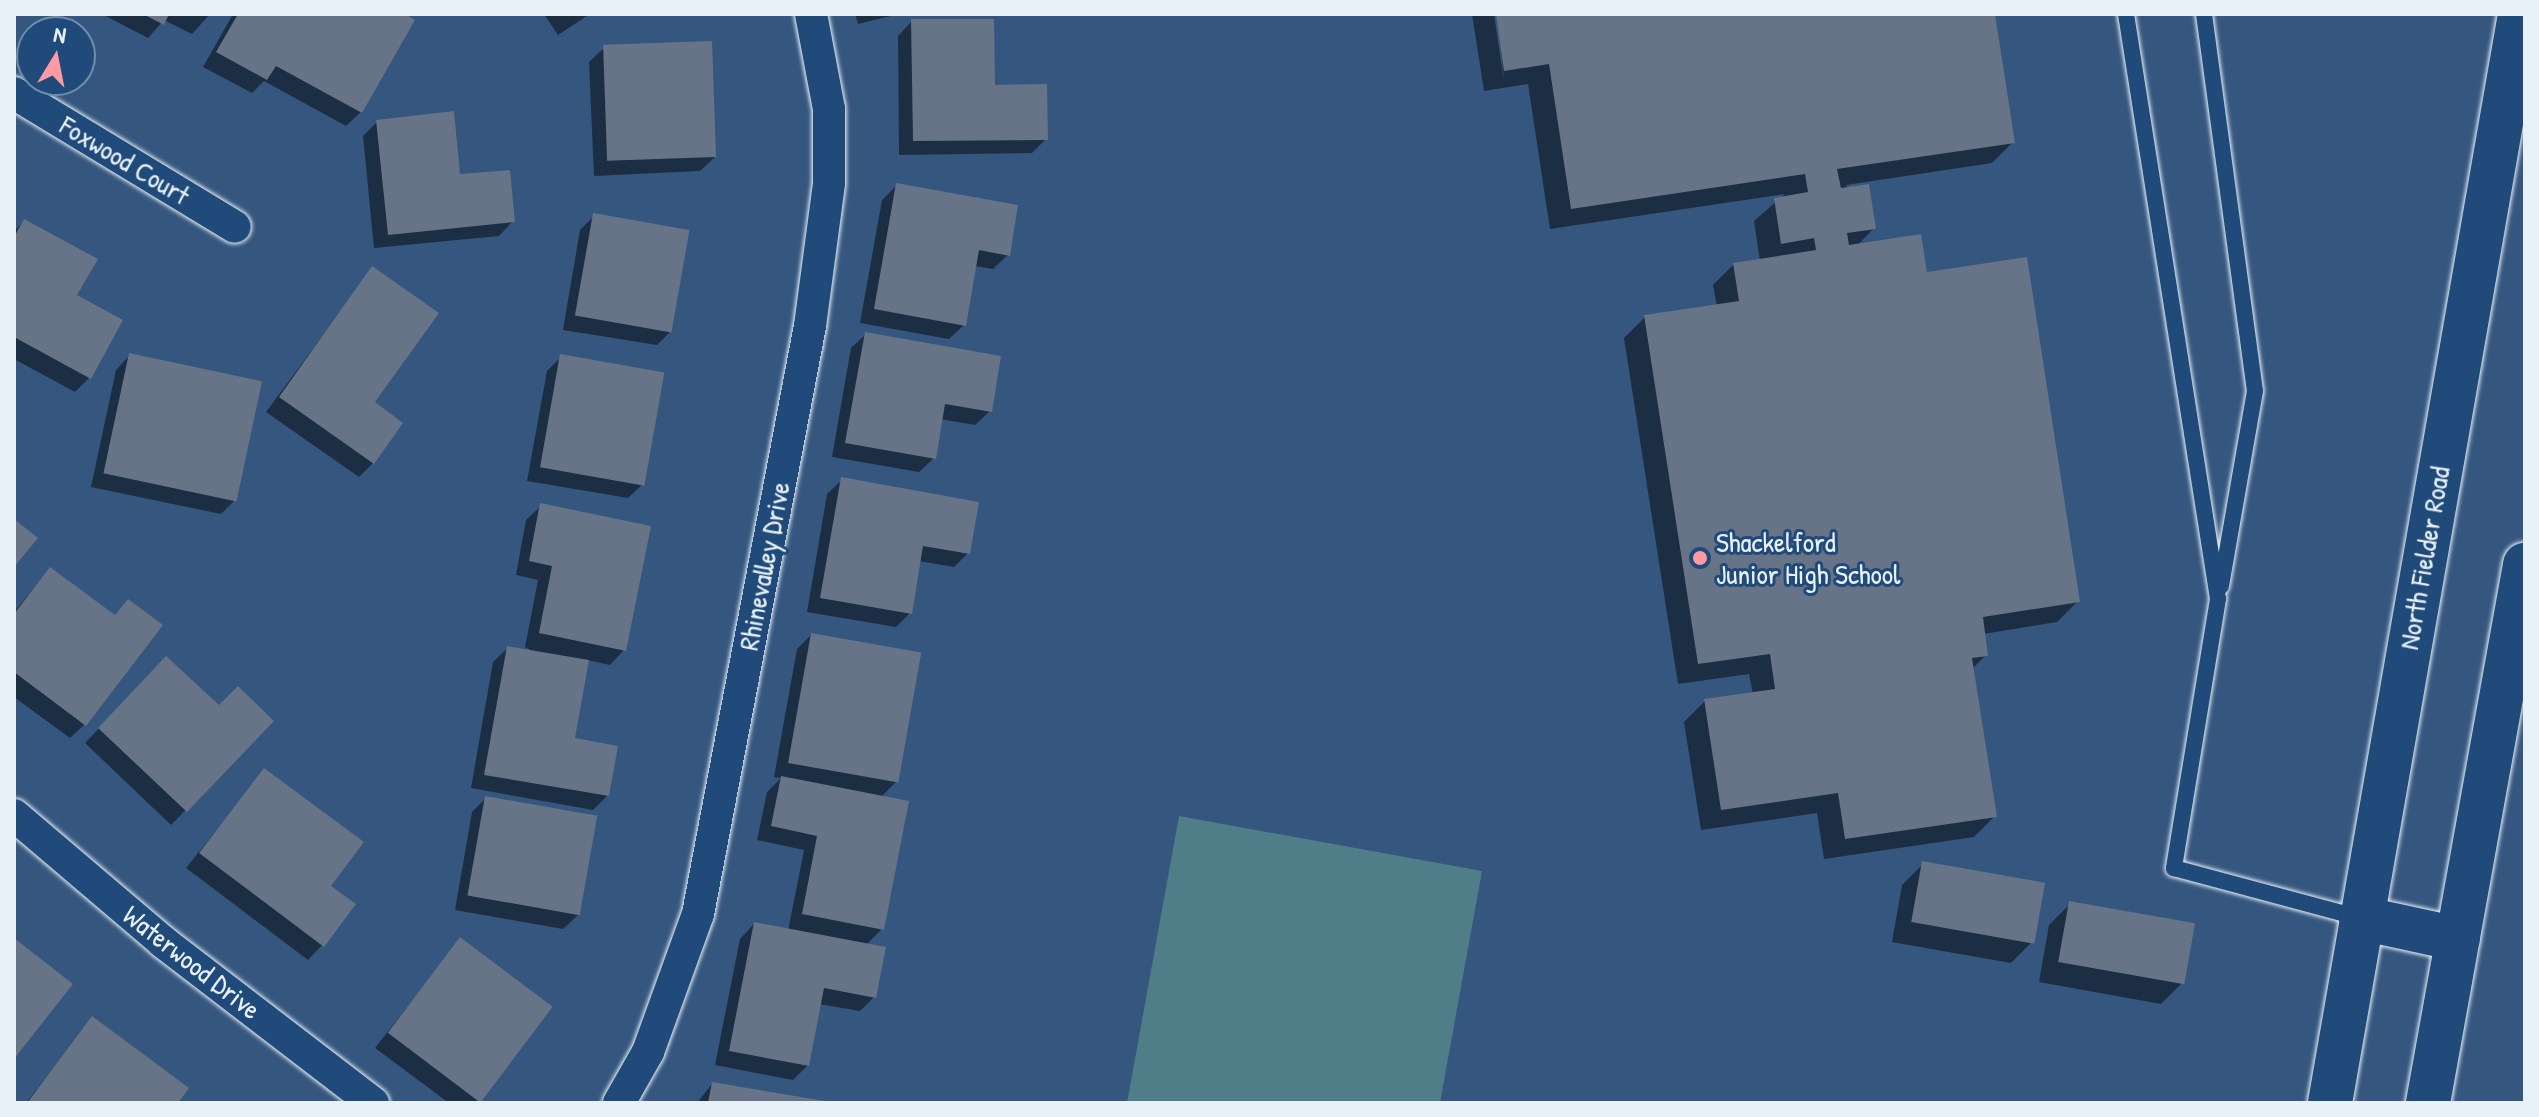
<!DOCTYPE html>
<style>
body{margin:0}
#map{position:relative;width:2539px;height:1117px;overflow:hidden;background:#35567e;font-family:"Patrick Hand",sans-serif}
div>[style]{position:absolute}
.green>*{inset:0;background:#4f7e88}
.shadow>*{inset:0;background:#0007}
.building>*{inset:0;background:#677386;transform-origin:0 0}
.roads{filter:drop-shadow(0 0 2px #e8f1f8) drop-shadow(0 0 2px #e8f1f8)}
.lane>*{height:16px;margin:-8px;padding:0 8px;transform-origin:8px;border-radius:8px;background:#1f4a7a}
.street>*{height:32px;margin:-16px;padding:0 16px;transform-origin:16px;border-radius:16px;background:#1f4a7a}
.secondary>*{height:44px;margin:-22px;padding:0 22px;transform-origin:22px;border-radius:22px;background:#1f4a7a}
.dots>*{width:22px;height:22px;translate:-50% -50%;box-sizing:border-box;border:4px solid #1f4a7a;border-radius:50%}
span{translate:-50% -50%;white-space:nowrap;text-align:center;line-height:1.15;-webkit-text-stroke:6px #1f4a7a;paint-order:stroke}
.street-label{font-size:28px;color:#e8f1f8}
.poi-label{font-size:28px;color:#e8f1f8}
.left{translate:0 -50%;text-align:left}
.frame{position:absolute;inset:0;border:16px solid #e8f1f8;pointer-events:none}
.north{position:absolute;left:16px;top:16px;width:80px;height:80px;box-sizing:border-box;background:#1f4a7a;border:2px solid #6f8dac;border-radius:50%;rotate:10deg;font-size:22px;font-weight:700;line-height:32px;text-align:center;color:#e8f1f8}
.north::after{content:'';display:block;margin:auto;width:28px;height:36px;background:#ff9aa2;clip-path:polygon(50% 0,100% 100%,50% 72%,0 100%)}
</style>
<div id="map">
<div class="green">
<i style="clip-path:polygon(1179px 816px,1482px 871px,1440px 1103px,1127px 1103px)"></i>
</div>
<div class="shadow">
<i style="clip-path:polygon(102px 14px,210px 14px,192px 34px,164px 20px,148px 38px)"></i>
<i style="clip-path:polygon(233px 14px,401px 14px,361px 112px,346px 126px,264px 81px,252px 93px,203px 67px)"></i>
<i style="clip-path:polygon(544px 14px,590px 14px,558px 35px)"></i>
<i style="clip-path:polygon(855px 14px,899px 14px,858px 24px)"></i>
<i style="clip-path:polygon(1472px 14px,1494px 14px,1504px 81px,1498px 14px,1993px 14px,2013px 142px,1992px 163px,1846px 185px,1874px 228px,1857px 246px,1925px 274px,2078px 601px,2057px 622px,1983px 634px,1986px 655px,1972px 669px,1995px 816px,1974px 837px,1824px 859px,1817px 813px,1701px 830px,1684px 722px,1705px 701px,1753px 694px,1749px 674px,1678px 684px,1624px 338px,1645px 317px,1717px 307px,1713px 285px,1734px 264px,1760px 261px,1754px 221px,1785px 194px,1550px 229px,1528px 84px,1484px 91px)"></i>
<i style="clip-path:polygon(912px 21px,993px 87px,1046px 139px,1032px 153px,899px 155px,898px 36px)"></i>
<i style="clip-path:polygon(604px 48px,715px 157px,700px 171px,594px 176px,589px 62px)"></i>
<i style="clip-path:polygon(377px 122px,513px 221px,499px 236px,374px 248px,363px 136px)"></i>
<i style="clip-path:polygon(896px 186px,1008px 255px,993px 269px,974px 266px,964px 325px,949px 339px,860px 323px,882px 200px)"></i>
<i style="clip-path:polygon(594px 216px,671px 331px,657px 345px,563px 330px,580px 230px)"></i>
<i style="clip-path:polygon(24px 221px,89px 378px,75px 392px,14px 359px,14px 232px)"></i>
<i style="clip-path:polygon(372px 269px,373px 463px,359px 477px,266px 412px)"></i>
<i style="clip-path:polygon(866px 334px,990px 411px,975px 425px,940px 419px,934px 458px,919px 472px,832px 457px,851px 348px)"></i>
<i style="clip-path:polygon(130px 355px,235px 500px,221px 514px,91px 487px,116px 370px)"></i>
<i style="clip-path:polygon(561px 357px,643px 484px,628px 498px,527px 481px,547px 371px)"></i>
<i style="clip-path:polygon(842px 480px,968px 553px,954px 567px,919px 561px,910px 613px,896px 627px,807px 612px,827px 494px)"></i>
<i style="clip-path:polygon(541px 506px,624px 650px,610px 665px,587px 660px,573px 740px,607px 796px,593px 810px,471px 788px,493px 662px,508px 648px,536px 653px,525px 647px,538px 580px,516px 575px,526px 520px)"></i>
<i style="clip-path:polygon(50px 569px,114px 616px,128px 601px,85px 724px,70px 738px,14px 697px,14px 612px)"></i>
<i style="clip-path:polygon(811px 635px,896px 782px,880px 798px,882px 929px,866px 945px,874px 997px,860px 1011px,819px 1004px,808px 1065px,793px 1080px,715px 1065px,740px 939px,754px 924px,788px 931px,804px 850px,757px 840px,767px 792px,781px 778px,774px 777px,797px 649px)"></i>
<i style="clip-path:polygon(166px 659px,219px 708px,272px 721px,171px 825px,85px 743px)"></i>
<i style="clip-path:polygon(264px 771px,328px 886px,322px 945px,308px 960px,186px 868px)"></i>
<i style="clip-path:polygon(486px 798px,578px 915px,563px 929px,455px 910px,472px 812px)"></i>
<i style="clip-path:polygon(1923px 864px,2032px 942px,2011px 963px,1892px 942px,1902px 885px)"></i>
<i style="clip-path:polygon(2070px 904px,2182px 983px,2161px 1004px,2039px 982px,2049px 925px)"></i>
<i style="clip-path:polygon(460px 940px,479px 1100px,476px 1103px,449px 1103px,375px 1048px)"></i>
<i style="clip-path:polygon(92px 1019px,176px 1103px,26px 1103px)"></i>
<i style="clip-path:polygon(712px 1084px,822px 1103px,697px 1103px)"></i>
</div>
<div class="building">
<i style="clip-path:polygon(143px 14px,169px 14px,164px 25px)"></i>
<i style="clip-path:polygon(238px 14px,405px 14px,415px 20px,362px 113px,276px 66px,267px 80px,216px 52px)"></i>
<i style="clip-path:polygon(1496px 14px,1995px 14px,2015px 143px,1837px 169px,1841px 188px,1869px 184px,1876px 229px,1847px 233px,1849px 245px,1921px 234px,1927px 272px,2027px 257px,2080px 602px,1983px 617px,1988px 656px,1972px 658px,1997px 817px,1845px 839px,1838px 793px,1721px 810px,1704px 699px,1775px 689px,1770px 654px,1698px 664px,1644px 315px,1739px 301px,1733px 263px,1816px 250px,1814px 238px,1781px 244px,1774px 198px,1808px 192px,1805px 174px,1571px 209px,1549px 64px,1504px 71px)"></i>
<i style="clip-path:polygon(911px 19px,994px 19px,995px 85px,1047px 84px,1048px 140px,913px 141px)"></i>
<i style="left:712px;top:41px;width:116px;height:109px;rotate:88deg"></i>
<i style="clip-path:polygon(454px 111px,460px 174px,510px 170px,515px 222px,388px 235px,376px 120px)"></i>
<i style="clip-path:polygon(896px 183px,1018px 205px,1010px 256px,979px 250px,966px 326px,874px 309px)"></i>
<i style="left:593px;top:213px;width:98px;height:104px;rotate:10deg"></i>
<i style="clip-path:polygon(24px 219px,98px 259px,77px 295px,123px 320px,91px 379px,14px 337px,14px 237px)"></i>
<i style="clip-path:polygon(372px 266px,439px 313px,375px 402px,403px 423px,374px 464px,279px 397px)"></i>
<i style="clip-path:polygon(865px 332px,1001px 356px,992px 412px,945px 404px,936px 459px,845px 443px)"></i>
<i style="left:129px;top:353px;width:136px;height:123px;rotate:12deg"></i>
<i style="left:560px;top:354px;width:106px;height:115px;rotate:10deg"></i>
<i style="clip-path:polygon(841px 477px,979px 502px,970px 554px,923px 546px,912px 614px,820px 598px)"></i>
<i style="clip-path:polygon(540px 503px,651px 526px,626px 651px,539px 633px,552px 566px,529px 561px)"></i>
<i style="clip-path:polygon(14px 519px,38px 538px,14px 567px)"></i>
<i style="clip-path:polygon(50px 567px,115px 615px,128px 599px,163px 625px,86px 726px,14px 672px,14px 614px)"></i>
<i style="left:811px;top:633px;width:112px;height:132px;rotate:10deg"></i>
<i style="clip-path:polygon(507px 646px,589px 660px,575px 738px,618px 746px,609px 796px,484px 775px)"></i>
<i style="clip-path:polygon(166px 656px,219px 705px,238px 686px,274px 721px,187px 812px,98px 728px)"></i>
<i style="clip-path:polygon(264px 768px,364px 842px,331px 886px,356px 904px,324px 947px,199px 853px)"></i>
<i style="clip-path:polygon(781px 776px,909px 801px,884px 930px,802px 914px,817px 836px,771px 826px)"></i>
<i style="left:485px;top:796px;width:114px;height:101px;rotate:10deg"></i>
<i style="left:1922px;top:861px;width:125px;height:62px;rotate:10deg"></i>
<i style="left:2069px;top:901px;width:128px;height:62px;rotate:10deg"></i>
<i style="clip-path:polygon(754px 922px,886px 947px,876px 998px,824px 988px,809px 1066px,729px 1051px)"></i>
<i style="left:460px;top:937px;width:116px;height:120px;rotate:37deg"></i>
<i style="clip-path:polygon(14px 938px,73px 984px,14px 1059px)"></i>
<i style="clip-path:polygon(92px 1016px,189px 1088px,178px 1103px,27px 1103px)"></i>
<i style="clip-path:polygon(712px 1082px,825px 1101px,824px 1103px,708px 1103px)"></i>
</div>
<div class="roads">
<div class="lane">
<i style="left:2126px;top:14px;width:592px;rotate:81.06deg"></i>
<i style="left:2218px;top:599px;width:273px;rotate:99.3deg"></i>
<i style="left:2174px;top:868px;width:193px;rotate:15deg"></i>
<i style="left:2204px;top:14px;width:380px;rotate:82.3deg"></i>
<i style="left:2255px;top:391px;width:198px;rotate:99.9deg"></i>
</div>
<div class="street">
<i style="left:14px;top:93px;width:258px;rotate:31.2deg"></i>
<i style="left:14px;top:815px;width:196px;rotate:40.4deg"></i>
<i style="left:163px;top:942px;width:265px;rotate:37.5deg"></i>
<i style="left:619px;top:1103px;width:59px;rotate:-60.4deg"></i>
<i style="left:648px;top:1052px;width:147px;rotate:-70.1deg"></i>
<i style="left:698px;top:914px;width:599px;rotate:-79.22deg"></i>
<i style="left:810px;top:326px;width:144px;rotate:-82.4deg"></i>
<i style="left:829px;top:183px;width:74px;rotate:-90deg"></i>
<i style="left:829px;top:109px;width:97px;rotate:-100.7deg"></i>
</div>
<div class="secondary">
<i style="left:2361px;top:918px;width:99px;rotate:12.2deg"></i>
<i style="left:2330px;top:1103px;width:1105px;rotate:-80.1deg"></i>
<i style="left:2428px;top:1103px;width:547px;rotate:-79.78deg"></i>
</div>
</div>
<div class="dots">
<i style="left:1700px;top:558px;background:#ff9aa2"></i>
</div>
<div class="street-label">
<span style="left:125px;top:160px;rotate:31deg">Foxwood Court</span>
<span style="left:2424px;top:558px;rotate:-80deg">North Fielder Road</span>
<span style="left:764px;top:566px;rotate:-79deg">Rhinevalley Drive</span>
<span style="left:192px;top:962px;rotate:38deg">Waterwood Drive</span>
</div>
<div class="poi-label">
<span class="left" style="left:1716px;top:558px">Shackelford<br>Junior High School</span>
</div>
<div class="frame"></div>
<div class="north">N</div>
</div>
